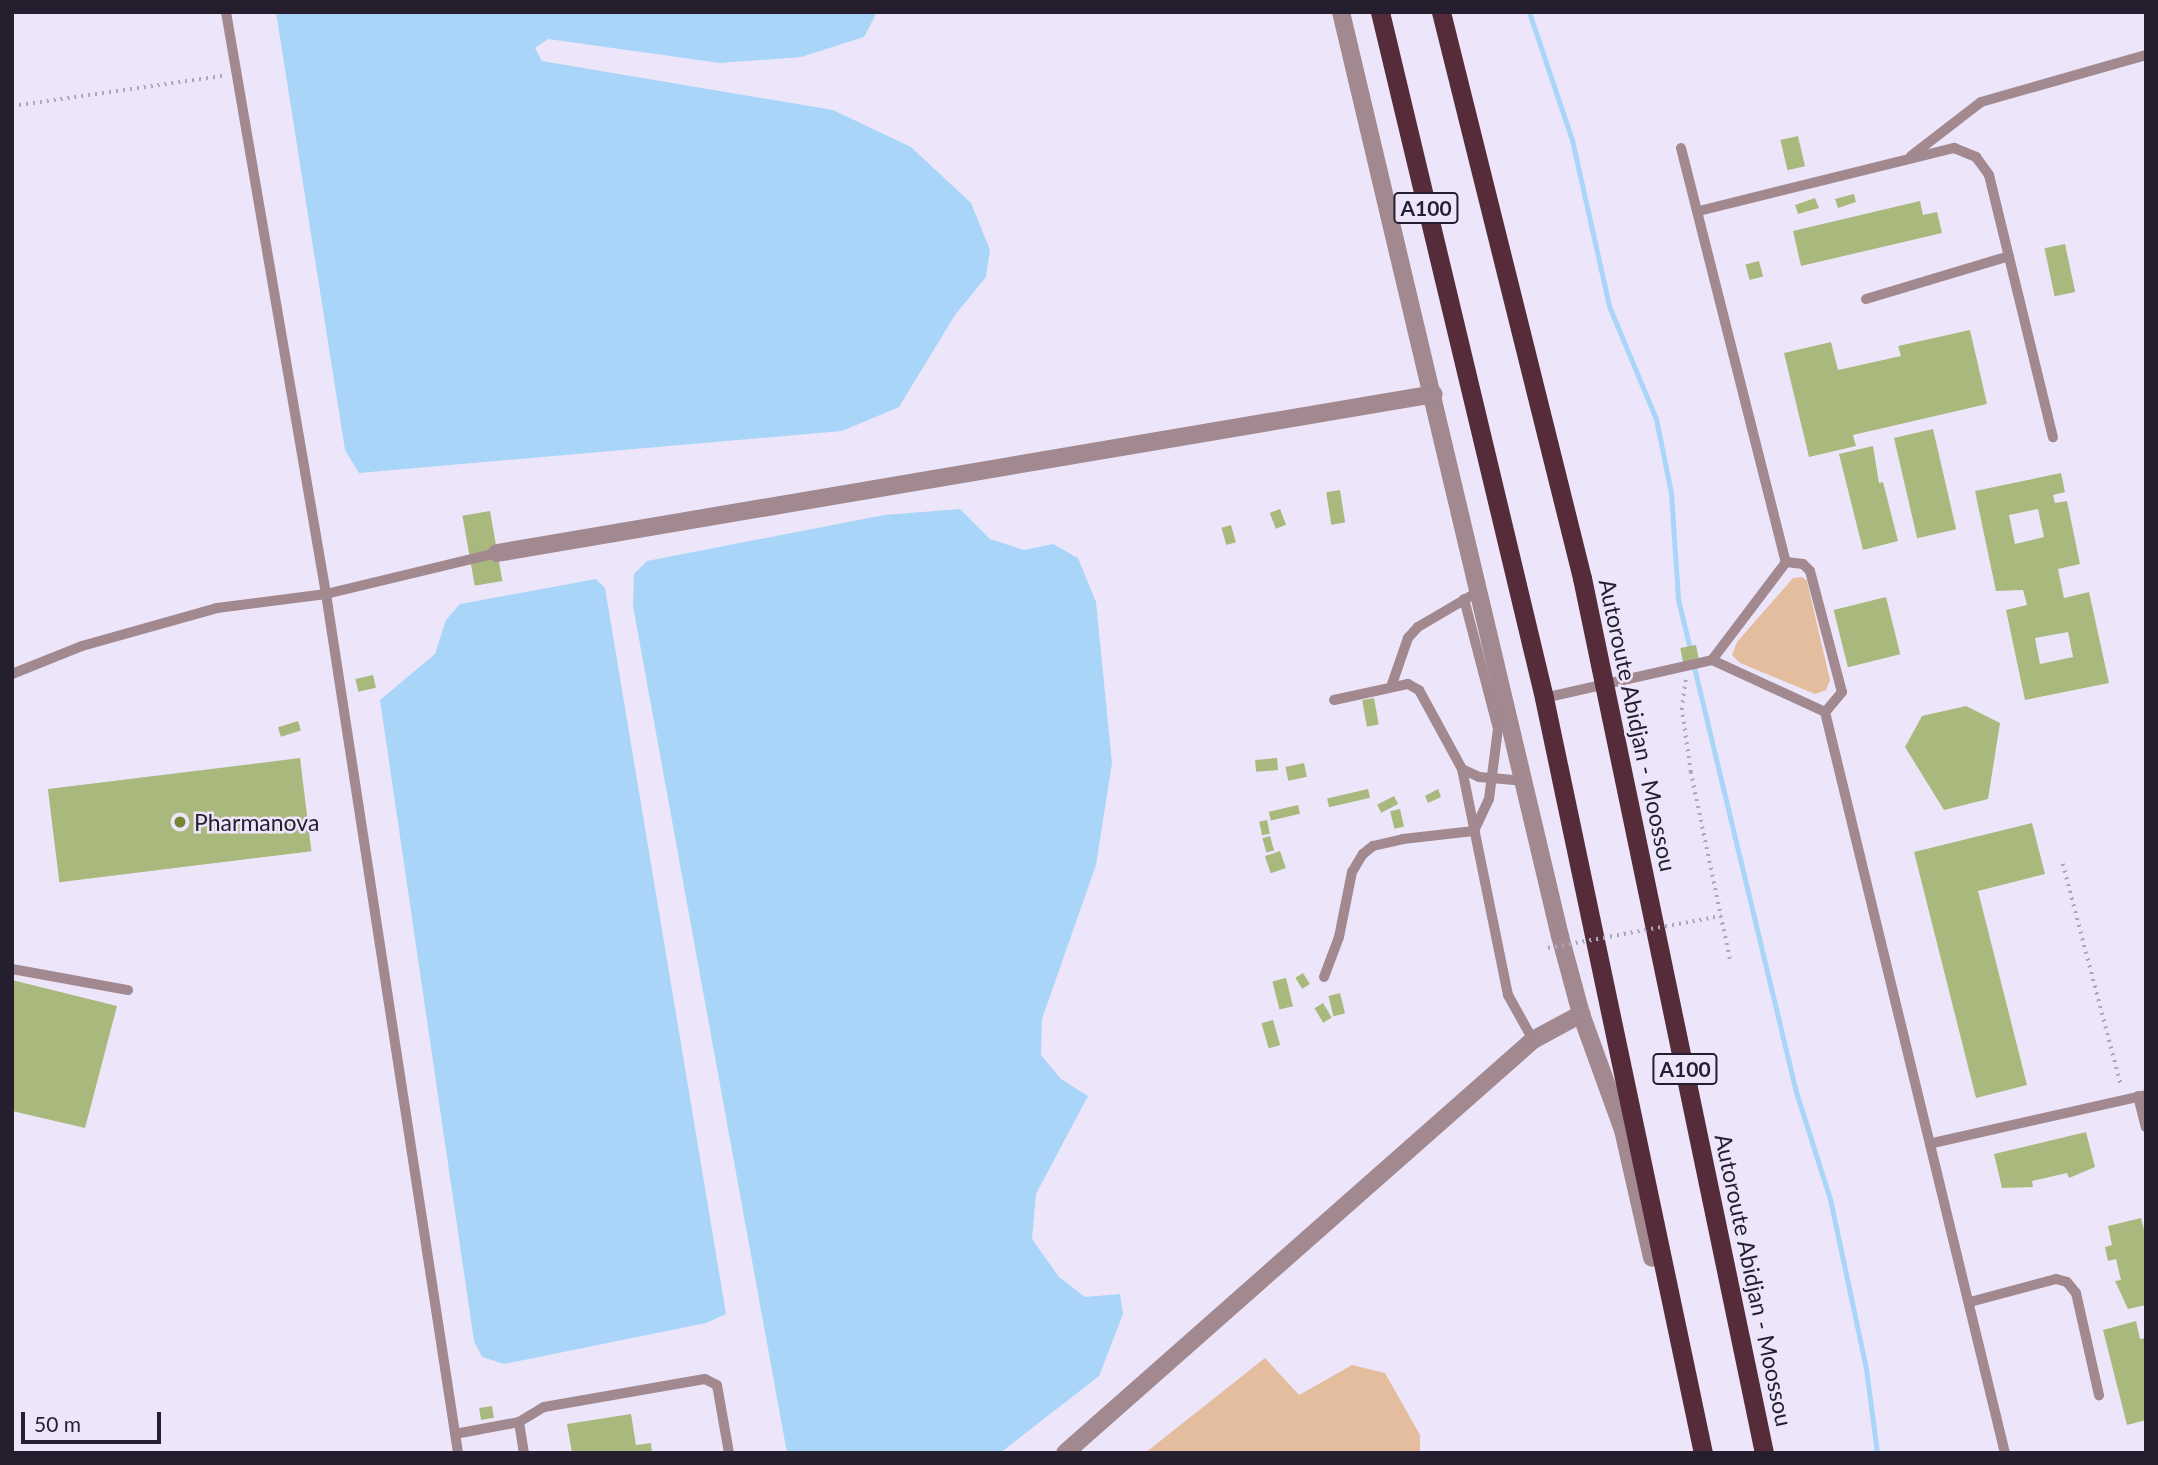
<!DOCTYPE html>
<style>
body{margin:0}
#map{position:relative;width:2158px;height:1465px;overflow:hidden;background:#ede6fa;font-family:Lato,sans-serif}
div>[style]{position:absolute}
.green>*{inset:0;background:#e4bd9e}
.water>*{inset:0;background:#a9d6f8}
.stream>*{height:5px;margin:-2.5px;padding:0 2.5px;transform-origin:2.5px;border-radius:2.5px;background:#a9d6f8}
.building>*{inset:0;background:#a9b97d;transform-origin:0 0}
.path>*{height:3.5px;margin-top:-1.75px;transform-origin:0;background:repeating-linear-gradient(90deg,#aea7ba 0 2px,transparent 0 7px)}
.service>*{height:10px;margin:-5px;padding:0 5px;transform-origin:5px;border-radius:5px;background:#a1898f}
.minor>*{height:18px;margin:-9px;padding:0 9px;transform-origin:9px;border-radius:9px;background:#a1898f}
.trunk>*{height:19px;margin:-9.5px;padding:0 9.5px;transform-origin:9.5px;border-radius:9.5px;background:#562c3a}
.path-bridge>*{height:3.5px;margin-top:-1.75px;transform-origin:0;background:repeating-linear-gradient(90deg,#aea7ba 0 2px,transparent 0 7px)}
.dots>*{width:19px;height:19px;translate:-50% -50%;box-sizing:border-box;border:4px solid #ede6fa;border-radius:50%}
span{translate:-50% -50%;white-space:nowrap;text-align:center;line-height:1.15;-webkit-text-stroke:5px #ede6fa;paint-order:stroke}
.shield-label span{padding:2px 5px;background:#ede6fa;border:2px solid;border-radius:5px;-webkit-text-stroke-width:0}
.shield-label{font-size:21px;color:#241e2f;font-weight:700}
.street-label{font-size:23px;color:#241e2f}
.poi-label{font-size:23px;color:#241e2f}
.left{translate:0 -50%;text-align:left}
.frame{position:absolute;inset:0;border:14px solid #241e2f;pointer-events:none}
.scale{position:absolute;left:21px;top:1412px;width:140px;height:32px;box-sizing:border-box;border:4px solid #241e2f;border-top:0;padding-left:9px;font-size:21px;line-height:24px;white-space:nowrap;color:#241e2f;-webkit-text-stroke:5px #ede6fa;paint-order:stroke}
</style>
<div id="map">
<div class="green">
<i style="clip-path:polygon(1802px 577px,1807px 581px,1830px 680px,1826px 690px,1815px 694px,1740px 663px,1732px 655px,1737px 642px,1793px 578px)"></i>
<i style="clip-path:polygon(1265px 1358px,1299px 1395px,1352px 1365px,1385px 1373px,1420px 1435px,1420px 1453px,1145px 1453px)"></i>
</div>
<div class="water">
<i style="clip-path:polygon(276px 12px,877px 12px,864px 37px,801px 57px,720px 63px,548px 39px,535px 48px,542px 61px,833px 110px,911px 147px,971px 203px,990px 250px,986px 277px,955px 315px,899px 407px,842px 431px,359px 473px,345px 450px)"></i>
<i style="clip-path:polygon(960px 509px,990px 539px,1024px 550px,1053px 544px,1078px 558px,1096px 602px,1112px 763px,1096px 865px,1042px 1019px,1041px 1055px,1061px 1079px,1088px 1096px,1036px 1194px,1032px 1239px,1059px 1277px,1085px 1297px,1120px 1294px,1123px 1314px,1099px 1376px,1000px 1453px,787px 1453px,633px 606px,634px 574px,647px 561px,884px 515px)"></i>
<i style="clip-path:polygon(596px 579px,605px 588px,726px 1314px,706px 1323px,504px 1364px,482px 1357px,474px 1341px,380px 700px,435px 654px,446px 620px,460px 604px)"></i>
</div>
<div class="stream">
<i style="left:1529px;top:12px;width:135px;rotate:71.4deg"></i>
<i style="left:1572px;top:140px;width:170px;rotate:77.4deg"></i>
<i style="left:1609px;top:306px;width:122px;rotate:67.4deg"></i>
<i style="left:1656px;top:419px;width:76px;rotate:78.5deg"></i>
<i style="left:1671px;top:493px;width:106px;rotate:86.2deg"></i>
<i style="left:1678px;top:599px;width:56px;rotate:76.5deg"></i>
<i style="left:1693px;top:663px;width:444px;rotate:76.5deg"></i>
<i style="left:1797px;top:1095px;width:109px;rotate:72.4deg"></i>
<i style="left:1830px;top:1199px;width:174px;rotate:78deg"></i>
<i style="left:1866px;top:1369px;width:85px;rotate:82.5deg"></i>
</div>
<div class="building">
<i style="left:1798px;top:136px;width:31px;height:18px;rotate:77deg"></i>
<i style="clip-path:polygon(1854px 194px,1856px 202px,1838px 208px,1835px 199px)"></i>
<i style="clip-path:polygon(1815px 198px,1819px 208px,1798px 214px,1795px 205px)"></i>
<i style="clip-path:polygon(1920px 201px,1923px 215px,1937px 212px,1942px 233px,1801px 266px,1793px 231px)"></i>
<i style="left:2065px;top:244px;width:49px;height:21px;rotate:78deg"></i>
<i style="left:1759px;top:261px;width:16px;height:14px;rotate:75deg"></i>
<i style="clip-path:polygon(1970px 330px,1987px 404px,1853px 435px,1856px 446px,1809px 457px,1784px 353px,1831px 342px,1838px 370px,1901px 356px,1898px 346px)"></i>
<i style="left:1933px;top:429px;width:103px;height:40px;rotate:77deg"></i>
<i style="clip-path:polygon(1873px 446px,1879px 483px,1883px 482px,1898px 541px,1863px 550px,1839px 454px)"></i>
<i style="clip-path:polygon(evenodd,2061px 473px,2065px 492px,2053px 495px,2055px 503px,2067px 501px,2080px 564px,2058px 569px,2064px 598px,2089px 592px,2109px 683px,2025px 700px,2006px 610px,2027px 605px,2023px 590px,1996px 591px,1975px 491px,2061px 473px,2038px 509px,2044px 537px,2015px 544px,2009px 515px,2038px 509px,2061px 473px,2068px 632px,2073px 657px,2040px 664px,2035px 638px,2068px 632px)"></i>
<i style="left:1340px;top:490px;width:33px;height:14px;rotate:81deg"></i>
<i style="left:1280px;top:509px;width:17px;height:11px;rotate:69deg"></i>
<i style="left:490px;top:511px;width:71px;height:28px;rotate:80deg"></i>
<i style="left:1231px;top:525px;width:18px;height:10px;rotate:74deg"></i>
<i style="left:1886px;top:597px;width:59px;height:54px;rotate:76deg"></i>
<i style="left:1696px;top:645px;width:15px;height:16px;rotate:79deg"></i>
<i style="left:373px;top:675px;width:13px;height:18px;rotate:77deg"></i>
<i style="left:1374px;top:698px;width:27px;height:12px;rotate:80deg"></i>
<i style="clip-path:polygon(1966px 706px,2000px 723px,1988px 799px,1944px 810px,1905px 747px,1922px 716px)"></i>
<i style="left:298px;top:721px;width:10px;height:21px;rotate:73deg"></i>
<i style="left:300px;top:758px;width:94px;height:254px;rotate:83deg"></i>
<i style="left:1277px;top:758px;width:12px;height:22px;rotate:85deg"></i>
<i style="left:1304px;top:763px;width:14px;height:19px;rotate:78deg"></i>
<i style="left:1368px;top:789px;width:9px;height:42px;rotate:77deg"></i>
<i style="clip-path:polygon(1438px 789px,1441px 797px,1428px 803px,1425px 796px)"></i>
<i style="left:1394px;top:796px;width:9px;height:19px;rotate:63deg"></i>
<i style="left:1298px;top:805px;width:9px;height:30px;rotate:77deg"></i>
<i style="left:1400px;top:809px;width:18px;height:10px;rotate:77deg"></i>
<i style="left:1267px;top:820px;width:14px;height:8px;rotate:78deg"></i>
<i style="clip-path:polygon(2032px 823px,2045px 874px,1978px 891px,2027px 1085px,1976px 1098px,1914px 852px)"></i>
<i style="left:1270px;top:836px;width:15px;height:8px;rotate:74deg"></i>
<i style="left:1280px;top:851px;width:18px;height:16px;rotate:71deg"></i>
<i style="left:1303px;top:973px;width:13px;height:9px;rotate:58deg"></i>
<i style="left:1286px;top:978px;width:29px;height:14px;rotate:76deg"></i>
<i style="clip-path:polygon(12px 980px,117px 1006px,85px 1128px,12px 1111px)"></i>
<i style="left:1340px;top:993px;width:21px;height:12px;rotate:76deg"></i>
<i style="left:1323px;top:1003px;width:17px;height:10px;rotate:59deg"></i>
<i style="left:1273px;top:1020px;width:26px;height:12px;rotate:74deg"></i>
<i style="clip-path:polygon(2086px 1132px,2095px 1167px,2069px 1178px,2067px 1173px,2032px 1181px,2033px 1187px,2002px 1188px,1994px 1154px)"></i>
<i style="clip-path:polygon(2141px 1218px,2146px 1237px,2146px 1305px,2128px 1309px,2115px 1281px,2121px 1280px,2116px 1259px,2108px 1261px,2105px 1247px,2112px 1245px,2108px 1226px)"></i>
<i style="clip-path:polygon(2136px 1321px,2140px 1339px,2146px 1338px,2146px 1420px,2127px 1425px,2103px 1330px)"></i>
<i style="left:492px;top:1406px;width:12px;height:13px;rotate:81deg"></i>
<i style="clip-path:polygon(631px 1414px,636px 1445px,651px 1443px,652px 1453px,572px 1453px,567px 1424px)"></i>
</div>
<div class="path">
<i style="left:12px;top:106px;width:214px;rotate:-8.1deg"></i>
<i style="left:1686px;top:680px;width:28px;rotate:98deg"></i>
<i style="left:1682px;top:708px;width:65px;rotate:82deg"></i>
<i style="left:1691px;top:772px;width:191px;rotate:78.2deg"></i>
<i style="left:2063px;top:864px;width:228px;rotate:75.3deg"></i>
</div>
<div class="service">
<i style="left:226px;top:12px;width:591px;rotate:80.25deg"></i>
<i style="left:326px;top:594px;width:869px;rotate:81.26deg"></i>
<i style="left:1681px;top:148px;width:427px;rotate:75.8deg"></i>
<i style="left:1911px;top:156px;width:88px;rotate:-37.6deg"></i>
<i style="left:1981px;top:102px;width:172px;rotate:-15.9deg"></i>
<i style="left:1699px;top:211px;width:263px;rotate:-13.9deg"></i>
<i style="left:1954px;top:148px;width:24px;rotate:22deg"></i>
<i style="left:1976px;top:157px;width:22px;rotate:54deg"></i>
<i style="left:1989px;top:175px;width:270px;rotate:76.3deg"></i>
<i style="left:1866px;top:299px;width:149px;rotate:-16.7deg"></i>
<i style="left:1786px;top:562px;width:17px;rotate:7deg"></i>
<i style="left:1803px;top:564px;width:10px;rotate:45deg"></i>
<i style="left:1810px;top:571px;width:125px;rotate:75.2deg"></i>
<i style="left:1842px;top:692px;width:26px;rotate:130deg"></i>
<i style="left:1464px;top:599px;width:134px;rotate:75.3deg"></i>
<i style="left:1712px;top:660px;width:123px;rotate:-52.9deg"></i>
<i style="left:12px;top:674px;width:75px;rotate:-21.8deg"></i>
<i style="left:82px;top:646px;width:140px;rotate:-15.7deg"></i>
<i style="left:217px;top:608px;width:110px;rotate:-7.3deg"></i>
<i style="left:326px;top:594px;width:176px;rotate:-13.5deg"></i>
<i style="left:1391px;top:687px;width:52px;rotate:-70.9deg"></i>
<i style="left:1408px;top:638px;width:15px;rotate:-48deg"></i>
<i style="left:1418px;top:627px;width:73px;rotate:-30.4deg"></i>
<i style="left:1544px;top:698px;width:172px;rotate:-12.7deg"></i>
<i style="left:1712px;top:660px;width:124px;rotate:24.7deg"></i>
<i style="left:1825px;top:712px;width:763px;rotate:76.35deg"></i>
<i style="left:1334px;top:700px;width:76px;rotate:-12.2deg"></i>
<i style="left:1408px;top:684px;width:13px;rotate:29deg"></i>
<i style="left:1419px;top:690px;width:90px;rotate:61.4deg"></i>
<i style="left:1462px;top:769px;width:231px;rotate:78.5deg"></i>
<i style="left:1508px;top:995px;width:51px;rotate:60.9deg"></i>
<i style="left:1462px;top:769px;width:19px;rotate:25deg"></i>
<i style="left:1479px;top:777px;width:47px;rotate:4.9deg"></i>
<i style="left:12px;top:969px;width:118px;rotate:10.3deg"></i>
<i style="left:1324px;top:977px;width:43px;rotate:-69.4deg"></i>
<i style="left:1339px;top:937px;width:66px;rotate:-78.7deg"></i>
<i style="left:1352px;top:872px;width:21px;rotate:-59deg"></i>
<i style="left:1363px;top:854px;width:13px;rotate:-39deg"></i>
<i style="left:1373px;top:846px;width:31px;rotate:-13deg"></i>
<i style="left:1403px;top:839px;width:71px;rotate:-6.4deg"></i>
<i style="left:1474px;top:831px;width:35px;rotate:-65deg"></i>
<i style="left:1489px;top:799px;width:71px;rotate:-82.7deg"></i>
<i style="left:1498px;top:729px;width:20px;rotate:-70deg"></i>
<i style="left:2138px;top:1096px;width:32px;rotate:76deg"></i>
<i style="left:1933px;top:1143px;width:218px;rotate:-12.7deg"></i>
<i style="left:1970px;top:1302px;width:89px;rotate:-15deg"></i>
<i style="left:2056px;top:1279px;width:11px;rotate:15deg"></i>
<i style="left:2067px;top:1282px;width:14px;rotate:51deg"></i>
<i style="left:2076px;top:1293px;width:105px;rotate:77.3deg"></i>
<i style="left:519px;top:1422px;width:31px;rotate:81deg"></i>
<i style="left:455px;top:1434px;width:65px;rotate:-10.6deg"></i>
<i style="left:519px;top:1422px;width:29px;rotate:-31deg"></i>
<i style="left:544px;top:1407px;width:163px;rotate:-9.9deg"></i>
<i style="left:705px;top:1379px;width:13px;rotate:27deg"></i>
<i style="left:717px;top:1385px;width:69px;rotate:80deg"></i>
</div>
<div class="minor">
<i style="left:1341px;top:12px;width:950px;rotate:76.67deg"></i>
<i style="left:1560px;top:936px;width:81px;rotate:74.9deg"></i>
<i style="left:1581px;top:1014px;width:123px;rotate:70.1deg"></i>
<i style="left:1623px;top:1130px;width:131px;rotate:77.2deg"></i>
<i style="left:497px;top:553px;width:950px;rotate:-9.63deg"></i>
<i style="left:1065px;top:1453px;width:624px;rotate:-41.43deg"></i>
<i style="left:1533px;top:1040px;width:55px;rotate:-28.4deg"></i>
</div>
<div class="trunk">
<i style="left:1380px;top:12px;width:705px;rotate:76.55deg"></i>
<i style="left:1544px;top:698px;width:772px;rotate:78.11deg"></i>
<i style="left:1441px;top:12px;width:583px;rotate:76.01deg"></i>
<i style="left:1582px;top:578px;width:894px;rotate:78.25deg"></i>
</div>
<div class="path-bridge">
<i style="left:1548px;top:948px;width:176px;rotate:-10.5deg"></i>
</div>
<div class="dots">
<i style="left:180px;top:822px;background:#748636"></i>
</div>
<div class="shield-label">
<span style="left:1426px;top:208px">A100</span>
<span style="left:1685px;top:1069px">A100</span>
</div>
<div class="street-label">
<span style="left:1638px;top:725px;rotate:78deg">Autoroute Abidjan - Moossou</span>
<span style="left:1754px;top:1280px;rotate:78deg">Autoroute Abidjan - Moossou</span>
</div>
<div class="poi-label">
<span class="left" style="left:194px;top:822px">Pharmanova</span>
</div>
<div class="frame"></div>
<div class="scale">50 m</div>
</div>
